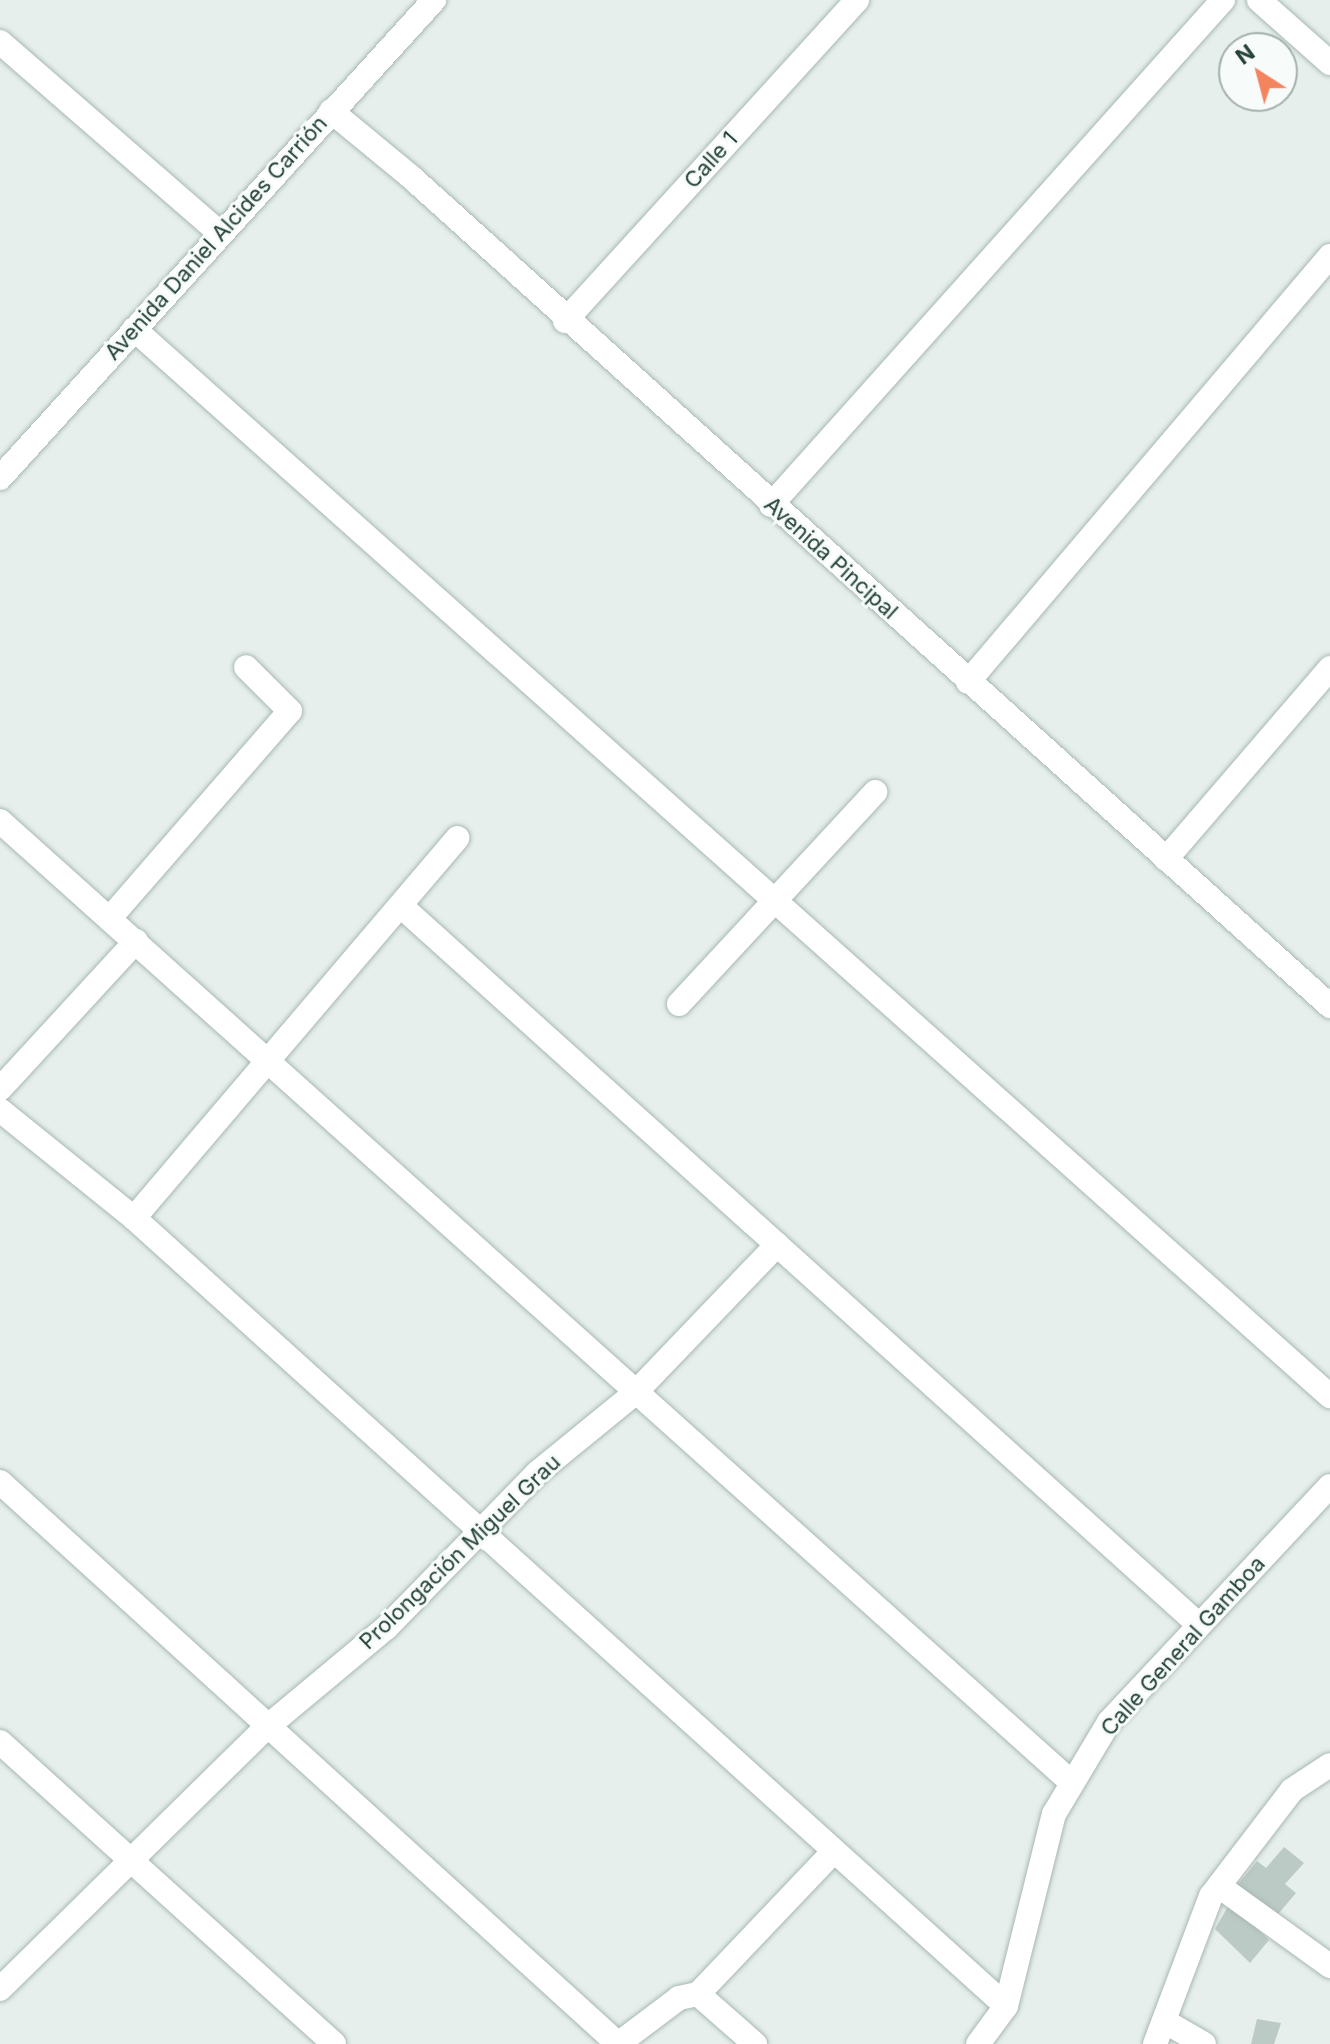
<!DOCTYPE html>
<meta charset="utf-8">
<style>
body{margin:0}
#map{position:relative;width:1330px;height:2044px;overflow:hidden;background:#e6efeb;font-family:Inter,sans-serif}
div>[style]{position:absolute}
.building>*{inset:0;background:#bbcac4}
.roads{filter:drop-shadow(0 0 2px #a8b8b2) drop-shadow(0 0 2px #a8b8b2)}
.minor>*{height:24px;margin:-12px;padding:0 12px;transform-origin:12px;border-radius:12px;background:#fff}
span{translate:-50% -50%;white-space:nowrap;text-align:center;line-height:1.15;-webkit-text-stroke:6px #f7fbf9;paint-order:stroke}
.street-label{font-size:22px;color:#24423a}
.north{position:absolute;left:1218px;top:32px;width:80px;height:80px;box-sizing:border-box;background:#f7fbf9;border:2px solid #a3b1ad;border-radius:50%;rotate:324deg;font-size:22px;font-weight:700;line-height:32px;text-align:center;color:#24423a}
.north::after{content:'';display:block;margin:auto;width:28px;height:36px;background:#f4845f;clip-path:polygon(50% 0,100% 100%,50% 72%,0 100%)}
</style>
<div id="map">
<div class="building">
<i style="clip-path:polygon(1284px 1847px,1304px 1863px,1285px 1884px,1296px 1893px,1273px 1920px,1235px 1888px,1257px 1861px,1266px 1868px)"></i>
<i style="clip-path:polygon(1230px 1903px,1269px 1940px,1250px 1963px,1215px 1929px)"></i>
<i style="clip-path:polygon(1257px 2019px,1281px 2023px,1274px 2044px,1251px 2044px)"></i>
</div>
<div class="roads">
<div class="minor">
<i style="left:1259px;top:0;width:95px;rotate:41.6deg"></i>
<i style="left:0;top:42px;width:293px;rotate:41deg"></i>
<i style="left:331px;top:111px;width:104px;rotate:39.5deg"></i>
<i style="left:411px;top:177px;width:1238px;rotate:42.05deg"></i>
<i style="left:565px;top:321px;width:434px;rotate:-47.7deg"></i>
<i style="left:134px;top:329px;width:1603px;rotate:41.74deg"></i>
<i style="left:0;top:478px;width:646px;rotate:-47.76deg"></i>
<i style="left:771px;top:505px;width:678px;rotate:-48.17deg"></i>
<i style="left:968px;top:682px;width:559px;rotate:-49.64deg"></i>
<i style="left:0;top:821px;width:1439px;rotate:41.9deg"></i>
<i style="left:1166px;top:859px;width:252px;rotate:-49.3deg"></i>
<i style="left:401px;top:906px;width:1074px;rotate:42.02deg"></i>
<i style="left:110px;top:918px;width:274px;rotate:-49deg"></i>
<i style="left:290px;top:711px;width:62px;rotate:-135deg"></i>
<i style="left:679px;top:1004px;width:289px;rotate:-47.2deg"></i>
<i style="left:0;top:1089px;width:201px;rotate:-47.4deg"></i>
<i style="left:0;top:1110px;width:172px;rotate:38.9deg"></i>
<i style="left:134px;top:1218px;width:499px;rotate:-49.6deg"></i>
<i style="left:134px;top:1218px;width:1175px;rotate:42.1deg"></i>
<i style="left:0;top:1482px;width:835px;rotate:42.28deg"></i>
<i style="left:0;top:1742px;width:450px;rotate:42.1deg"></i>
<i style="left:1219px;top:1886px;width:137px;rotate:35.8deg"></i>
<i style="left:0;top:1989px;width:374px;rotate:-44.5deg"></i>
<i style="left:267px;top:1727px;width:155px;rotate:-39.8deg"></i>
<i style="left:386px;top:1628px;width:216px;rotate:-45.7deg"></i>
<i style="left:537px;top:1473px;width:125px;rotate:-39.2deg"></i>
<i style="left:634px;top:1394px;width:207px;rotate:-46.2deg"></i>
<i style="left:698px;top:1994px;width:197px;rotate:-46.4deg"></i>
<i style="left:1164px;top:2021px;width:46px;rotate:29.9deg"></i>
<i style="left:618px;top:2044px;width:76px;rotate:-37deg"></i>
<i style="left:679px;top:1998px;width:19px;rotate:-12deg"></i>
<i style="left:698px;top:1994px;width:76px;rotate:41.3deg"></i>
<i style="left:978px;top:2044px;width:47px;rotate:-53.6deg"></i>
<i style="left:1006px;top:2006px;width:198px;rotate:-76deg"></i>
<i style="left:1054px;top:1814px;width:107px;rotate:-59.1deg"></i>
<i style="left:1109px;top:1722px;width:323px;rotate:-46.9deg"></i>
<i style="left:1155px;top:2044px;width:158px;rotate:-69.3deg"></i>
<i style="left:1211px;top:1896px;width:133px;rotate:-52.6deg"></i>
<i style="left:1292px;top:1790px;width:45px;rotate:-33.3deg"></i>
</div>
</div>
<div class="street-label">
<span style="left:711px;top:160px;rotate:-48deg">Calle 1</span>
<span style="left:216px;top:238px;rotate:-48deg">Avenida Daniel Alcides Carrión</span>
<span style="left:831px;top:558px;rotate:42deg">Avenida Pincipal</span>
<span style="left:460px;top:1552px;rotate:-44deg">Prolongación Miguel Grau</span>
<span style="left:1183px;top:1646px;rotate:-48deg">Calle General Gamboa</span>
</div>
<div class="north">N</div>
</div>
